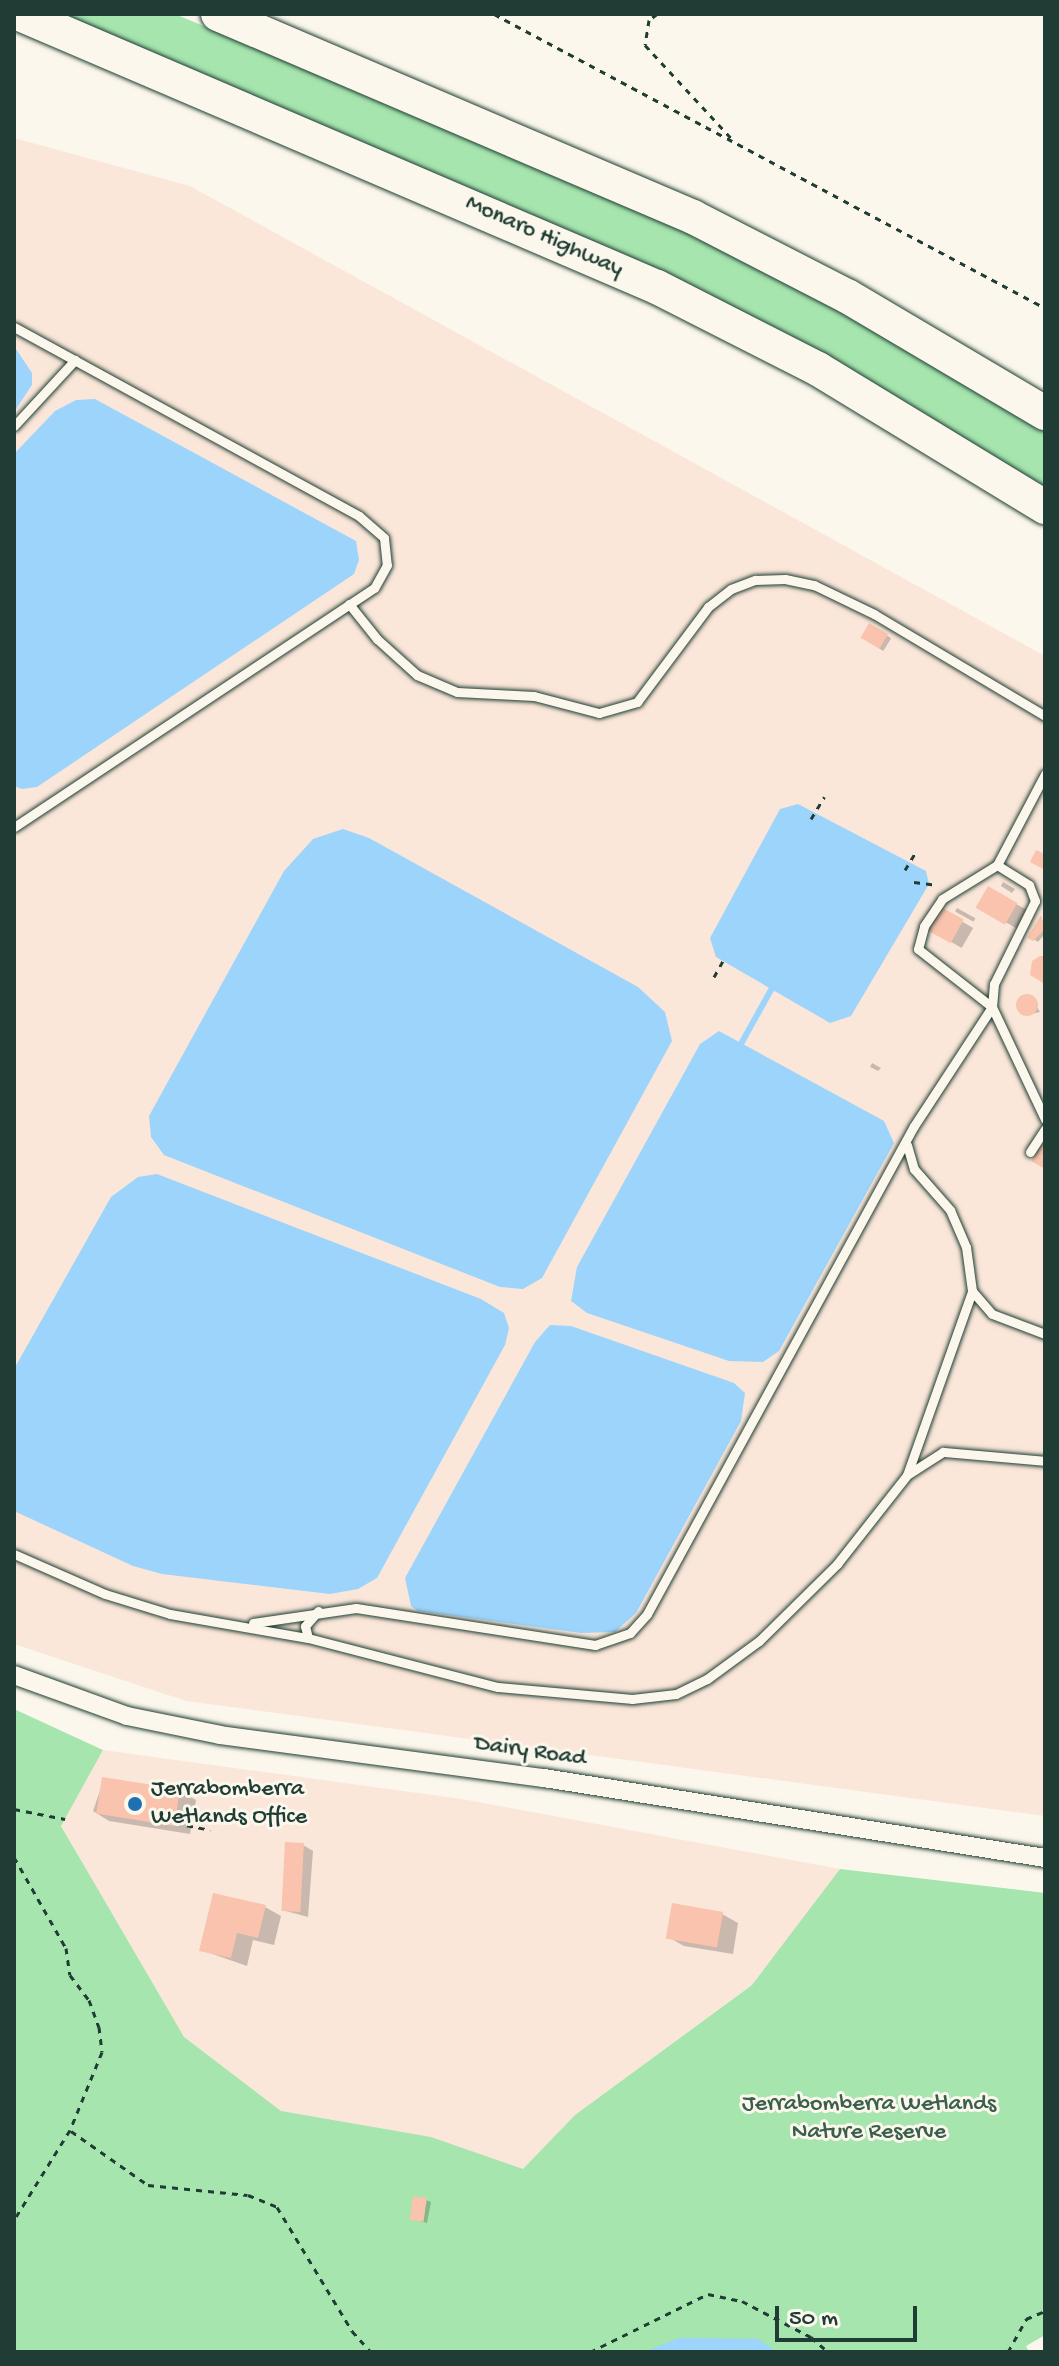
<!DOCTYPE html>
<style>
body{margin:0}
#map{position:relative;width:1059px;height:2366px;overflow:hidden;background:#fbf7ec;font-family:"Gochi Hand",sans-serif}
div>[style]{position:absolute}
.built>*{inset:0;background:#fbe7d9}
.green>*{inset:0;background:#a6e5ae}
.water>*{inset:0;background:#9dd4fc}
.shadow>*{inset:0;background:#0003;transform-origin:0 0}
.stream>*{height:6px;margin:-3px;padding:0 3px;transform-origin:3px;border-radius:3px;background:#9dd4fc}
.building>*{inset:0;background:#fac3ad;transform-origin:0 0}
.round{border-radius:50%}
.path>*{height:3px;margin-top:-1.5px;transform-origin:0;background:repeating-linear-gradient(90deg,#1f3d34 0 6px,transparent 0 12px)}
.roads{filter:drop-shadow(0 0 2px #1f3d34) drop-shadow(0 0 2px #1f3d34)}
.lane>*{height:9px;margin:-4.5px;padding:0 4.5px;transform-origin:4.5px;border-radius:4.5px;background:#fbf7ec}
.street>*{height:18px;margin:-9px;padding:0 9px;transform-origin:9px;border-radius:9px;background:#fbf7ec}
.highway>*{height:34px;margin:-17px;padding:0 17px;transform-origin:17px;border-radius:17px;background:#fbf7ec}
.dots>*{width:22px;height:22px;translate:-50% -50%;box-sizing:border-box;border:4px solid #fbf7ec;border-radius:50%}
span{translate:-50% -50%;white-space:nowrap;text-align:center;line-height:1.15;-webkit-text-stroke:6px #fbf7ec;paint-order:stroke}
.street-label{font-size:24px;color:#1f3d34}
.poi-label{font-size:24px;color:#1f3d34}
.left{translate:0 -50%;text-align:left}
.park-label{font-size:24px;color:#3a5f4c}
.frame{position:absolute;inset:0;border:16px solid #1f3d34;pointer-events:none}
.scale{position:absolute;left:775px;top:2306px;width:142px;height:36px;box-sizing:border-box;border:4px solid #1f3d34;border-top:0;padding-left:10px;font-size:24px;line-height:28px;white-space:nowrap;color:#1f3d34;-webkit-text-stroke:6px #fbf7ec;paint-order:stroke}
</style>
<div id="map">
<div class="built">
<i style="clip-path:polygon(14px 138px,190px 186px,1045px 656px,1045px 1816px,186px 1701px,14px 1644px)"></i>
<i style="clip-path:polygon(103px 1750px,462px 1799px,840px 1869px,784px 1961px,575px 2115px,513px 2180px,227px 2123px,61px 1825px)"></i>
</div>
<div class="green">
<i style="clip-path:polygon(45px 14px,175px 14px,682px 229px,798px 287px,1045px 432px,1045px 494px,965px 443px)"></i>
<i style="clip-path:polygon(14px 1709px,103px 1750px,61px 1826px,184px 2037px,281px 2111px,431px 2137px,523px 2169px,575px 2115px,752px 1985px,840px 1869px,1045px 1893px,1045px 2335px,1026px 2346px,1029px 2352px,14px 2352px)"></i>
</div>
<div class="water">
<i style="clip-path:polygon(14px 346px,32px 373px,32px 385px,14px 412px)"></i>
<i style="clip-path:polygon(95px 399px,356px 541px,359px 560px,354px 574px,37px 787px,22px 789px,14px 786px,14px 454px,55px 411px,76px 400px)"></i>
<i style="clip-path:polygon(798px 804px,926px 871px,929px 884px,851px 1016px,830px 1023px,716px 957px,710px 938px,780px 809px)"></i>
<i style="clip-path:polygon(343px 829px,369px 838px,638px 987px,665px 1012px,672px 1041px,542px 1278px,523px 1289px,500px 1287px,164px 1155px,151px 1137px,149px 1116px,284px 871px,313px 839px)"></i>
<i style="clip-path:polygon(719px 1031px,884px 1121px,894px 1143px,779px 1351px,763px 1362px,729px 1361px,587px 1313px,571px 1301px,577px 1267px,700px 1044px)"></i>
<i style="clip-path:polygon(157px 1174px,481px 1299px,504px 1313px,509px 1328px,505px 1345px,377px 1578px,358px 1589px,330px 1594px,162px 1574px,133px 1566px,14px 1511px,14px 1369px,111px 1197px,138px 1177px)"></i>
<i style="clip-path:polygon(550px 1325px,571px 1326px,734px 1383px,745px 1393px,741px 1421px,636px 1613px,615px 1632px,581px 1633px,418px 1611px,411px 1606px,405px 1578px,535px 1342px)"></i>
<i style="clip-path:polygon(679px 2338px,758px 2339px,777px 2352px,644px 2352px)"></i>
</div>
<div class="shadow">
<i style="left:870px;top:625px;width:25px;height:15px;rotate:32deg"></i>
<i style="clip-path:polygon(1003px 882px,1015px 889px,1012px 893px,1001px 886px)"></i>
<i style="left:989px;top:889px;width:43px;height:21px;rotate:29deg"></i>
<i style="left:957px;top:908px;width:21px;height:4px;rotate:29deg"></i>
<i style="left:942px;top:910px;width:36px;height:23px;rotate:30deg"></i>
<i style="clip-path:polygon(1041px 918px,1045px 934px,1038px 942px,1030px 937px)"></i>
<i style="clip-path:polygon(1031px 997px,1040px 1012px,1027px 1015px,1019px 1002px)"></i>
<i style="clip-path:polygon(872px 1063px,881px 1068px,878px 1071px,870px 1067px)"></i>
<i style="clip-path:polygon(104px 1779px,180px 1791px,196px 1800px,190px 1834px,109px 1821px,93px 1811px)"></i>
<i style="clip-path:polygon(303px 1845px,313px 1851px,308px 1917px,282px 1910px)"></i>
<i style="clip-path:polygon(265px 1907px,281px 1916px,274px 1945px,253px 1940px,247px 1966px,201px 1950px)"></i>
<i style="clip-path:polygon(722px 1914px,738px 1923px,733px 1954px,684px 1946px,668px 1937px)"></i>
<i style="clip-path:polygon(426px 2200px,431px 2202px,427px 2223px,412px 2219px)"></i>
</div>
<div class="stream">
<i style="left:742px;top:1042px;width:60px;rotate:-60.9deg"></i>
</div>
<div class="building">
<i style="left:869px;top:623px;width:22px;height:17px;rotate:30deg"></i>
<i style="clip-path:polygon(1036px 850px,1045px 854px,1043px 869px,1030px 862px)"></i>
<i style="left:988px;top:886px;width:34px;height:25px;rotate:30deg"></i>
<i style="left:941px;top:907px;width:26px;height:27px;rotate:29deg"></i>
<i style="clip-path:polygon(1041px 915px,1045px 929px,1033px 941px,1027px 938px)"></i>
<i style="clip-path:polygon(1040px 956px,1045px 956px,1045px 984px,1030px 975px,1032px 961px)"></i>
<i class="round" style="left:1016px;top:994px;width:22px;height:22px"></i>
<i style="clip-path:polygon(1042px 1144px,1045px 1146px,1045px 1169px,1031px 1161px)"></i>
<i style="left:102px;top:1777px;width:79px;height:37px;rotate:9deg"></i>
<i style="left:285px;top:1842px;width:19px;height:69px;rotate:3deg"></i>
<i style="clip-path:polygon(213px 1893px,266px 1905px,258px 1938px,237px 1933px,231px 1958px,199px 1951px)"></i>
<i style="left:672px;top:1903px;width:52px;height:36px;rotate:10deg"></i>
<i style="left:413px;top:2196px;width:14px;height:24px;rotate:8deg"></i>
</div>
<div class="path">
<i style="left:494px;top:14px;width:625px;rotate:28.08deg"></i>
<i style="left:657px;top:14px;width:10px;rotate:143deg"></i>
<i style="left:649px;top:20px;width:25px;rotate:99deg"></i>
<i style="left:645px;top:45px;width:127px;rotate:47.2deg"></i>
<i style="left:811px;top:819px;width:26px;rotate:-59deg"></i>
<i style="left:905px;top:870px;width:23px;rotate:-59deg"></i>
<i style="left:914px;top:882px;width:24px;rotate:7deg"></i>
<i style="left:714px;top:977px;width:23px;rotate:-61deg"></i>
<i style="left:14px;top:1809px;width:52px;rotate:11.1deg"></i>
<i style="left:175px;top:1823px;width:36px;rotate:11deg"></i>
<i style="left:14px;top:1857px;width:105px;rotate:60.3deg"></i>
<i style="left:66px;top:1948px;width:27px;rotate:82deg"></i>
<i style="left:70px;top:1975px;width:31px;rotate:53deg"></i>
<i style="left:89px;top:2000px;width:29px;rotate:70deg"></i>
<i style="left:99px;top:2027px;width:25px;rotate:83deg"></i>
<i style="left:102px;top:2052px;width:84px;rotate:112.3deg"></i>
<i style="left:70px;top:2130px;width:106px;rotate:121.9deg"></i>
<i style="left:71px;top:2131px;width:94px;rotate:35deg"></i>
<i style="left:148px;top:2185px;width:100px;rotate:5.7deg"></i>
<i style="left:248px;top:2195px;width:31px;rotate:22deg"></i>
<i style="left:277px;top:2207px;width:145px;rotate:58.8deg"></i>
<i style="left:352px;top:2331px;width:28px;rotate:48deg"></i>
<i style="left:590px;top:2352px;width:131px;rotate:-26.2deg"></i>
<i style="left:708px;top:2294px;width:35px;rotate:12deg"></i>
<i style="left:742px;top:2301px;width:78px;rotate:27.6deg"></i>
<i style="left:811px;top:2337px;width:23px;rotate:41deg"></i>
<i style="left:1008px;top:2352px;width:38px;rotate:-61deg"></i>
<i style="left:1026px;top:2319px;width:21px;rotate:-23deg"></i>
</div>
<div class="roads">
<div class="lane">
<i style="left:14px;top:327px;width:393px;rotate:28.7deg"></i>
<i style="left:359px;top:516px;width:33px;rotate:41deg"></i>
<i style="left:384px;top:538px;width:27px;rotate:84deg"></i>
<i style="left:387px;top:565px;width:26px;rotate:119deg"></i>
<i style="left:374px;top:588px;width:432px;rotate:146.4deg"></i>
<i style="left:14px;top:426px;width:90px;rotate:-47.3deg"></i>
<i style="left:349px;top:604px;width:45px;rotate:51.3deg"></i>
<i style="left:377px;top:639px;width:54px;rotate:42deg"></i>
<i style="left:417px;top:675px;width:43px;rotate:23deg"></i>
<i style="left:457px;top:692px;width:77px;rotate:3deg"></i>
<i style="left:534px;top:696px;width:67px;rotate:14.7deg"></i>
<i style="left:599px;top:713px;width:40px;rotate:-16deg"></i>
<i style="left:637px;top:702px;width:119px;rotate:-53.2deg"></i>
<i style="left:708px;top:607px;width:29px;rotate:-38deg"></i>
<i style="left:731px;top:589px;width:26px;rotate:-21deg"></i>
<i style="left:755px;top:580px;width:30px;rotate:-2deg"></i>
<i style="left:785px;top:579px;width:30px;rotate:12deg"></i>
<i style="left:814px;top:585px;width:67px;rotate:25.8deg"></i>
<i style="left:874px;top:614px;width:199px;rotate:30.8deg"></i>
<i style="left:1045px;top:774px;width:103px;rotate:117.8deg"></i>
<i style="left:997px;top:865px;width:38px;rotate:32deg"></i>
<i style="left:1029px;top:885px;width:17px;rotate:69deg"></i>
<i style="left:1035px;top:901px;width:93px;rotate:116.3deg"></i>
<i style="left:994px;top:984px;width:23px;rotate:95deg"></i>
<i style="left:992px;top:1007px;width:124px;rotate:64.7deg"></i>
<i style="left:992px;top:1007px;width:94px;rotate:-141.9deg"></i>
<i style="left:918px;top:949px;width:24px;rotate:-75deg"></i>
<i style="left:924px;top:926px;width:32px;rotate:-56deg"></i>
<i style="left:942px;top:899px;width:65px;rotate:-31.7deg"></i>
<i style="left:907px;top:1145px;width:25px;rotate:74deg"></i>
<i style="left:914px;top:1169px;width:55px;rotate:48.7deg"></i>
<i style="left:950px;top:1210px;width:40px;rotate:66.6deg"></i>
<i style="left:966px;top:1247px;width:44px;rotate:82.2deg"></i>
<i style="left:972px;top:1291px;width:30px;rotate:49deg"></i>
<i style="left:992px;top:1314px;width:57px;rotate:20.7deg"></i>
<i style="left:1030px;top:1152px;width:27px;rotate:-57deg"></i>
<i style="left:907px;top:1475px;width:195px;rotate:-70.5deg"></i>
<i style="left:14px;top:1554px;width:99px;rotate:23.7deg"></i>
<i style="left:105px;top:1594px;width:68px;rotate:17.1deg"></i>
<i style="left:170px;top:1614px;width:140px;rotate:9.9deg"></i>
<i style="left:308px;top:1638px;width:196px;rotate:14.5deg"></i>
<i style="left:498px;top:1687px;width:135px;rotate:5.1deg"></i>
<i style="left:632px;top:1699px;width:44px;rotate:-6.5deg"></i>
<i style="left:676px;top:1694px;width:34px;rotate:-26deg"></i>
<i style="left:707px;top:1679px;width:64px;rotate:-36.2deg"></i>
<i style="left:759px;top:1641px;width:110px;rotate:-44.6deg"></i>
<i style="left:837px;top:1564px;width:113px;rotate:-51.8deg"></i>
<i style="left:907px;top:1475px;width:43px;rotate:-32.6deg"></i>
<i style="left:943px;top:1452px;width:102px;rotate:5deg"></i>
<i style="left:253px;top:1623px;width:104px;rotate:-8.3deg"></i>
<i style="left:356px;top:1608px;width:242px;rotate:8.8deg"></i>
<i style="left:595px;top:1645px;width:37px;rotate:-19deg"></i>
<i style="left:630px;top:1633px;width:25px;rotate:-48deg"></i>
<i style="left:647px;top:1614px;width:556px;rotate:-61.32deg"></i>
<i style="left:914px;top:1126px;width:142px;rotate:-56.8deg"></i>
<i style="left:308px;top:1638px;width:12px;rotate:-104deg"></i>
<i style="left:305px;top:1626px;width:20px;rotate:-49deg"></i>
</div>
<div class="street">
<i style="left:14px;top:1675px;width:120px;rotate:19.9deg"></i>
<i style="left:127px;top:1716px;width:95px;rotate:11.5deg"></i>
<i style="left:220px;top:1735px;width:327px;rotate:7.6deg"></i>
<i style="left:544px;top:1778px;width:507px;rotate:9.07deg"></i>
</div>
<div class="highway">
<i style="left:20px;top:14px;width:693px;rotate:23.2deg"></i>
<i style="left:657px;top:287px;width:181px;rotate:27deg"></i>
<i style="left:818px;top:369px;width:266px;rotate:31.3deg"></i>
<i style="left:218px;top:14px;width:517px;rotate:23.14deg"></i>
<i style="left:693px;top:217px;width:173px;rotate:27.2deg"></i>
<i style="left:847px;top:296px;width:230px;rotate:30.6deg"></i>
</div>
</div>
<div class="dots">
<i style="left:135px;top:1804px;background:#1f6fb2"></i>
</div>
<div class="street-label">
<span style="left:544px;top:237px;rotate:24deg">Monaro Highway</span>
<span style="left:530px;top:1752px;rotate:8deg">Dairy Road</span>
</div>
<div class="poi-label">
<span class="left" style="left:151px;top:1804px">Jerrabomberra<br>Wetlands Office</span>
</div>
<div class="park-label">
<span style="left:869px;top:2119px">Jerrabomberra Wetlands<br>Nature Reserve</span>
</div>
<div class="frame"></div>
<div class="scale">50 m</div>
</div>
